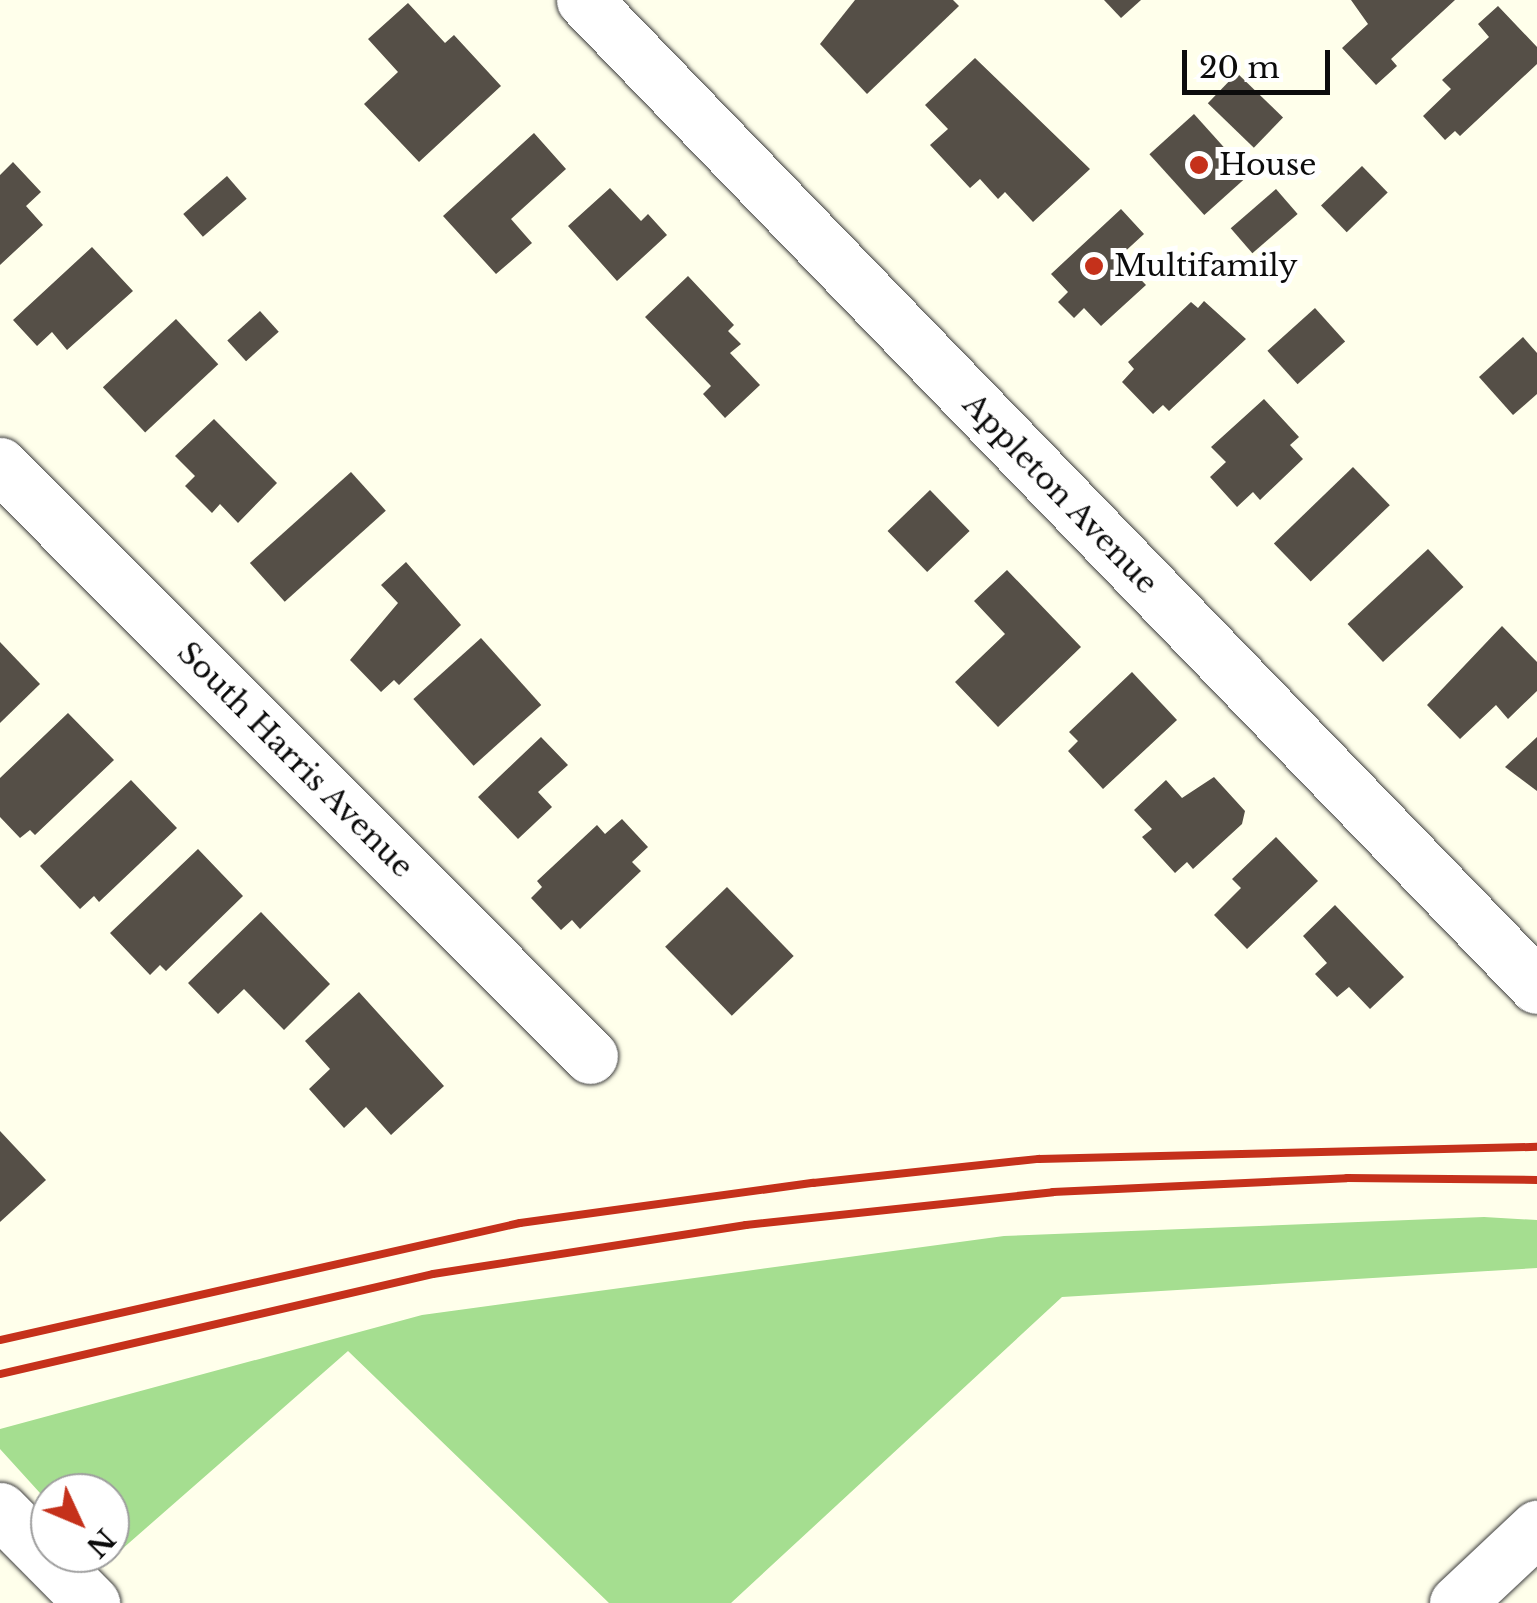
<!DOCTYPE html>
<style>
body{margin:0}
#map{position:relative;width:1537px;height:1603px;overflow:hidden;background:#ffffeb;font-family:"Libre Baskerville",serif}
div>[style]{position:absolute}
.forest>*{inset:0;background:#a5de90}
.building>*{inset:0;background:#554f47;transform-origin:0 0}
.roads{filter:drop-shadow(0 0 2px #3f3f3f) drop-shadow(0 0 2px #3f3f3f)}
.minor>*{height:55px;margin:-27.5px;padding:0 27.5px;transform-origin:27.5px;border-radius:27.5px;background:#fff}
.rail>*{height:8px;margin:-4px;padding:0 4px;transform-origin:4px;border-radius:4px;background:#c5311b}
.dots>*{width:28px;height:28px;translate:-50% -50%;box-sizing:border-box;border:5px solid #fff;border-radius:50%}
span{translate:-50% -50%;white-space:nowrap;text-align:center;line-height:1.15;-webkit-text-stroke:10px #fff;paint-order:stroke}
.poi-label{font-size:30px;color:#0c0c0c}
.left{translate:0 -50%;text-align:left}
.street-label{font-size:30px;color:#0c0c0c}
.north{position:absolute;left:30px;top:1473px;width:100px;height:100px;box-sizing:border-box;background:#fff;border:2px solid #9e9e9e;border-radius:50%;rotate:134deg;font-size:28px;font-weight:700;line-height:40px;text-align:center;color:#0c0c0c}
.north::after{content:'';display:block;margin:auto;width:35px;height:45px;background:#c5311b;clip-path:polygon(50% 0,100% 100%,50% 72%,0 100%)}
.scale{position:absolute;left:1182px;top:50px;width:148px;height:45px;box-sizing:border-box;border:5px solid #0c0c0c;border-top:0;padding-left:12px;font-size:30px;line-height:35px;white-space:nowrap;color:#0c0c0c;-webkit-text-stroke:8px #fff;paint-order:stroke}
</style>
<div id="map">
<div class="forest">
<i style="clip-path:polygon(1484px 1217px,1537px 1220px,1537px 1268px,1062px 1297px,731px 1603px,609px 1603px,348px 1351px,105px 1564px,95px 1553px,110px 1553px,110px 1493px,50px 1493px,50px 1504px,0 1449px,0 1429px,422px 1315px,1004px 1236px)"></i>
</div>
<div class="building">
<i style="clip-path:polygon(855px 0,953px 0,959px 6px,867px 94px,820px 44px)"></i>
<i style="clip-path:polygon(1104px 0,1141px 0,1121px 18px)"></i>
<i style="clip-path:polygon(1455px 0,1391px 59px,1397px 66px,1376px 85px,1342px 48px,1368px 24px,1351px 0)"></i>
<i style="clip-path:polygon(408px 3px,445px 43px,454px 35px,501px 86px,419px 162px,364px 104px,398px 72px,368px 39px)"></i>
<i style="clip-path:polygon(1498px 6px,1537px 47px,1537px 64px,1460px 136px,1455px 131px,1445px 140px,1423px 116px,1451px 89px,1442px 80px,1489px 37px,1478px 24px)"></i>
<i style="clip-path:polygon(975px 58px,1090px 169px,1033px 222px,1005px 192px,998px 199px,980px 179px,970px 188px,930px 145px,948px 129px,925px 105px)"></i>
<i style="left:1237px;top:73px;width:64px;height:42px;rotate:44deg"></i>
<i style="left:1194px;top:114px;width:82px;height:60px;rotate:48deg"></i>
<i style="clip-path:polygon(534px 133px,566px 169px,511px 219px,532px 243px,496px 274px,443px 216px)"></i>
<i style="clip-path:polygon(13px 162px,41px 192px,26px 206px,43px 225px,0 265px,0 175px)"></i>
<i style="left:1362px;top:166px;width:37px;height:57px;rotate:46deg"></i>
<i style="left:227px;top:176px;width:30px;height:58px;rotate:49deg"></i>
<i style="clip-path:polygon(610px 188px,641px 221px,648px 214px,667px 235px,617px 281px,568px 226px)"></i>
<i style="left:1276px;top:189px;width:33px;height:60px;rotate:49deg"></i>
<i style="clip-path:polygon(1121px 209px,1144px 234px,1119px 257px,1146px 285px,1101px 326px,1084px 308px,1074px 318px,1058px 302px,1068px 292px,1051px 274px)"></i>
<i style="clip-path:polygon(92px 247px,133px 291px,67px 350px,52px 332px,37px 346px,13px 320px)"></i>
<i style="clip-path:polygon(688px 276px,734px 325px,728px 331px,741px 344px,730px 353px,760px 385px,725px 418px,703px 394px,711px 386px,645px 317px)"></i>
<i style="clip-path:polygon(1204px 301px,1246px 339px,1169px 411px,1163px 405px,1153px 414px,1122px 382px,1134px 369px,1128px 362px,1191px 302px,1198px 308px)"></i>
<i style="left:1315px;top:308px;width:45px;height:64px;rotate:48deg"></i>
<i style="left:260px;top:311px;width:28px;height:44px;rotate:48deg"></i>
<i style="left:176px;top:319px;width:62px;height:100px;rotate:47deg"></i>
<i style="clip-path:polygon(1523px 337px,1537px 353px,1537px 394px,1513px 415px,1479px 377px)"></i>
<i style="clip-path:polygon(1264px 399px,1299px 437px,1290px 445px,1303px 459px,1260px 500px,1253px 492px,1237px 507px,1210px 477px,1226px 462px,1211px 447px)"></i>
<i style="clip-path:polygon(214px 419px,277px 483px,238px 523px,220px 504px,212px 513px,185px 486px,195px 476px,175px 456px)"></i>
<i style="left:1353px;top:467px;width:53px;height:110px;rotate:46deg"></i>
<i style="left:351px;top:472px;width:52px;height:136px;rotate:48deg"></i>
<i style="left:930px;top:490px;width:57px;height:59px;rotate:46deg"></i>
<i style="left:1428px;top:549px;width:52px;height:110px;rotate:47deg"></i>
<i style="clip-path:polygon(406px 562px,461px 625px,399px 685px,394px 680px,381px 692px,350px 660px,398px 603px,381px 585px)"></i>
<i style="clip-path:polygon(1007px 570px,1081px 647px,998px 727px,955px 682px,1005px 634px,974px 601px)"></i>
<i style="clip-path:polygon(1502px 626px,1537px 662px,1537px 691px,1508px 719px,1496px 705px,1460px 739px,1427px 705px)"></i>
<i style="left:481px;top:638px;width:90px;height:91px;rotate:48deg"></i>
<i style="clip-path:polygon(0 642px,40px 684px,0 723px)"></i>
<i style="clip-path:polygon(1132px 672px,1177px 720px,1103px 789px,1068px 751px,1078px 741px,1069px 732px)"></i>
<i style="clip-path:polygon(68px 713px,114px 760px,35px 835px,30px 830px,20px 838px,0 817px,0 778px)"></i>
<i style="clip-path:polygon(541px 737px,568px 765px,538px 792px,552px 807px,518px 839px,478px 797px)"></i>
<i style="clip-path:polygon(1537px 737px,1537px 791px,1505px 767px)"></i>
<i style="clip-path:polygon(1214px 777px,1245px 811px,1242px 824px,1193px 869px,1187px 862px,1175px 873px,1142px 837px,1152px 829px,1134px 810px,1166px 780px,1182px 798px)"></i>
<i style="clip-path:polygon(131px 780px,177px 828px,99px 902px,94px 896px,80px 909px,40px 866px)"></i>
<i style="clip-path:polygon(622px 819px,648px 847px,632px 862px,641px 871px,580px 929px,572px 920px,561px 930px,531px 898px,542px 887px,537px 881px,597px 825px,605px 834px)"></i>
<i style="clip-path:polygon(1276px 837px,1318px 881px,1247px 949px,1214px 915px,1241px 888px,1232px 879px)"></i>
<i style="clip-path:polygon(198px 849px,243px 896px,166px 971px,160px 965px,150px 975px,110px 933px)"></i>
<i style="left:727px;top:887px;width:96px;height:86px;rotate:46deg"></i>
<i style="clip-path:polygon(1335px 905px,1404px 977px,1370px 1009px,1349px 987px,1337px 997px,1315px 974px,1327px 963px,1303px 936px)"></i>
<i style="clip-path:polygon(261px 912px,330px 984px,284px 1030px,244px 989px,218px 1014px,188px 983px)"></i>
<i style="clip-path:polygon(359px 992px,444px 1086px,391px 1135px,366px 1107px,344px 1128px,309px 1089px,330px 1069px,305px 1041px)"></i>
<i style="clip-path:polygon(0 1131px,46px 1180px,0 1222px)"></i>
</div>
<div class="roads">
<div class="minor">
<i style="left:584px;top:0;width:1371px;rotate:45.98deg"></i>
<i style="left:0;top:465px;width:835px;rotate:45.05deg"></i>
<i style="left:0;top:1510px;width:131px;rotate:45.3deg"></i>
<i style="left:1457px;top:1603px;width:110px;rotate:-43.2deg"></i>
</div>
</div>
<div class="rail">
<i style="left:0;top:1340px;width:533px;rotate:-12.68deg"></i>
<i style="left:520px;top:1223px;width:296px;rotate:-7.8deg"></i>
<i style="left:813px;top:1183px;width:227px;rotate:-6.1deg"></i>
<i style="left:1039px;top:1159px;width:498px;rotate:-1.4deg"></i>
<i style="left:0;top:1374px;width:444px;rotate:-13deg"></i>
<i style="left:433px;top:1274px;width:317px;rotate:-8.9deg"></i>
<i style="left:746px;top:1225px;width:309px;rotate:-6.1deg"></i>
<i style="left:1053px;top:1192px;width:294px;rotate:-2.7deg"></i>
<i style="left:1347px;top:1178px;width:190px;rotate:0.6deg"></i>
</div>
<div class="dots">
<i style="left:1199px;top:165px;background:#c5311b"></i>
<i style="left:1094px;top:266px;background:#c5311b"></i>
</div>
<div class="poi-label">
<span class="left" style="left:1219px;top:165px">House</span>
<span class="left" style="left:1114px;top:266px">Multifamily</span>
</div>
<div class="street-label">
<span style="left:1060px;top:494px;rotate:46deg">Appleton Avenue</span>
<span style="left:295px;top:760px;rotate:45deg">South Harris Avenue</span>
</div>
<div class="north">N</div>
<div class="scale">20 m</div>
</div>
